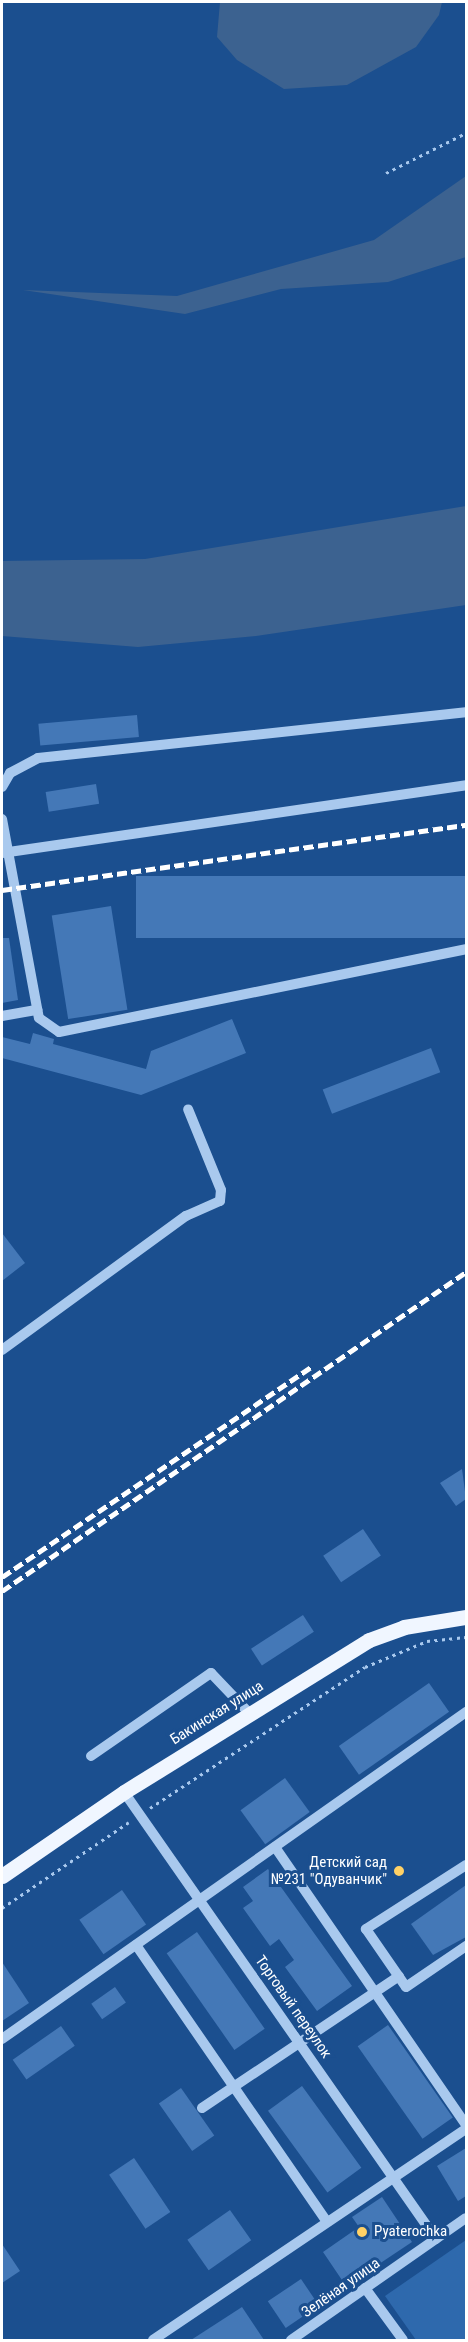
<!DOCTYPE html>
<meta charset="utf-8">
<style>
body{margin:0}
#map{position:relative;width:468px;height:2342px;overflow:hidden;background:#1b4f8f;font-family:"Roboto Condensed",sans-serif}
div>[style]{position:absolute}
.green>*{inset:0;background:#2e69ad}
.water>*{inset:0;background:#3c6290}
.building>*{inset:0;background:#4478b7;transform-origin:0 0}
.path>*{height:3px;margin-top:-1.5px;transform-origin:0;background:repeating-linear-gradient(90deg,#a9c9ee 0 3px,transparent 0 7.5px)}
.minor>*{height:10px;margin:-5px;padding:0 5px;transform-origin:5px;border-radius:5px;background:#a9c9ee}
.major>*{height:15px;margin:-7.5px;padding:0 7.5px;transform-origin:7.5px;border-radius:7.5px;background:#f0f6ff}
.rail>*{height:4.5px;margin-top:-2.25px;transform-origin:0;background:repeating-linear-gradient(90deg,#fff 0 10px,transparent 0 14.5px)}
.dots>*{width:16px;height:16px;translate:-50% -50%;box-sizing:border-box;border:3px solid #1b4f8f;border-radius:50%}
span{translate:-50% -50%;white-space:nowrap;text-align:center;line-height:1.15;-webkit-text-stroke:6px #1b4f8f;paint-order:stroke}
.street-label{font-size:15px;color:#fff}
.poi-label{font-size:15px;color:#fff}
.right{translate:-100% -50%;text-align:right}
.left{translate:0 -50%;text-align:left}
.frame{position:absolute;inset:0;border:3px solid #fff;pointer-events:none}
</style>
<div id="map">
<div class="green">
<i style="clip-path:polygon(466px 2240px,466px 2340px,416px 2340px,385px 2296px)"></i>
</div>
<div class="water">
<i style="clip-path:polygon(220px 2px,442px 2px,439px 15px,416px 47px,347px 85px,284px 89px,237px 60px,217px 37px)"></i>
<i style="clip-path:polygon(466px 176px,466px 257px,388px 282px,281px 289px,185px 314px,23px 290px,177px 296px,374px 240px)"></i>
<i style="clip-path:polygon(466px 506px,466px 605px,256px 636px,138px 647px,2px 636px,2px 561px,145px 559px)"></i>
</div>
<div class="building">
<i style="left:137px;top:715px;width:22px;height:99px;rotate:85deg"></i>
<i style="left:96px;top:784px;width:20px;height:51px;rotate:81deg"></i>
<i style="left:466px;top:876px;width:62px;height:330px;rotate:90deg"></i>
<i style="left:111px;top:906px;width:105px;height:60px;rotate:81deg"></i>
<i style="clip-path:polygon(2px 938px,9px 938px,18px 1000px,2px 1003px)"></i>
<i style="clip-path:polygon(232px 1019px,246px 1053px,141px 1095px,2px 1058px,2px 1037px,30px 1044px,33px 1033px,54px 1039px,53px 1044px,146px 1069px,151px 1051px)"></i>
<i style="left:431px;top:1048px;width:26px;height:116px;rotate:69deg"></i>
<i style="clip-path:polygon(2px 1233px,25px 1263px,2px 1281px)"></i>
<i style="clip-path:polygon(462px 1469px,466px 1499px,456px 1506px,440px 1483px)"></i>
<i style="left:363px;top:1529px;width:32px;height:48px;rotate:56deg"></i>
<i style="left:303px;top:1615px;width:20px;height:62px;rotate:57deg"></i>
<i style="left:429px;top:1683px;width:35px;height:110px;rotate:55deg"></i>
<i style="left:285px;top:1778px;width:42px;height:55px;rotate:54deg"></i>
<i style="clip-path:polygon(268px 1869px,352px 1986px,317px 2011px,285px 1967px,294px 1960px,279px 1939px,270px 1946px,243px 1908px,253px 1901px,243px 1887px)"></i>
<i style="clip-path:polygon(466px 1885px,466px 1937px,433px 1955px,411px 1924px)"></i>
<i style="left:122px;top:1890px;width:42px;height:52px;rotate:55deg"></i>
<i style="left:197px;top:1932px;width:118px;height:37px;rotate:55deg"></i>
<i style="clip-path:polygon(2px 1962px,29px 2003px,2px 2021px)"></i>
<i style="left:115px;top:1987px;width:19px;height:29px;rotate:55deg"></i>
<i style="left:388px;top:2025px;width:113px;height:37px;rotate:55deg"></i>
<i style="left:61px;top:2026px;width:24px;height:59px;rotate:55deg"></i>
<i style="left:302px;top:2086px;width:101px;height:42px;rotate:54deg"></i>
<i style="left:181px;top:2088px;width:58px;height:27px;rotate:55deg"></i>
<i style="clip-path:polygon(466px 2148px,466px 2196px,458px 2201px,437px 2166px)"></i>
<i style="left:134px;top:2158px;width:65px;height:30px;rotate:56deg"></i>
<i style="clip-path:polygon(382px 2197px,412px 2242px,346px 2286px,323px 2252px,359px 2227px,352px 2217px)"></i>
<i style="left:230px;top:2210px;width:37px;height:52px;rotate:55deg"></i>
<i style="clip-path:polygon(2px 2244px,20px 2271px,2px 2283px)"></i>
<i style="left:301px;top:2279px;width:32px;height:40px;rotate:56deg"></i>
<i style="clip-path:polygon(242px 2307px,264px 2340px,191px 2340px)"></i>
</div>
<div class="path">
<i style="left:386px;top:173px;width:89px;rotate:-26.6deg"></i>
<i style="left:150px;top:1808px;width:257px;rotate:-33.3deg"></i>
<i style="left:365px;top:1667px;width:67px;rotate:-22.8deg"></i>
<i style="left:427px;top:1641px;width:39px;rotate:-6deg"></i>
<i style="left:2px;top:1908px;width:153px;rotate:-34.1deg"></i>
</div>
<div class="minor">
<i style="left:2px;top:787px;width:16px;rotate:-60deg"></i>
<i style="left:10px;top:773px;width:32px;rotate:-28deg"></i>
<i style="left:38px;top:758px;width:430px;rotate:-6.1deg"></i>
<i style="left:2px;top:819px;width:202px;rotate:79.5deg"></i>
<i style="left:39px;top:1018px;width:24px;rotate:35deg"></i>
<i style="left:59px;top:1032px;width:415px;rotate:-11.5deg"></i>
<i style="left:2px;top:853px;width:469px;rotate:-8.3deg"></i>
<i style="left:2px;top:1016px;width:36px;rotate:-10deg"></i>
<i style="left:2px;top:1350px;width:228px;rotate:-36.1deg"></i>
<i style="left:186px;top:1216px;width:37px;rotate:-24deg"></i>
<i style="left:220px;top:1201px;width:11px;rotate:-85deg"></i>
<i style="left:221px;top:1190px;width:87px;rotate:-112.2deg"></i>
<i style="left:91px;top:1756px;width:146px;rotate:-34.7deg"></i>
<i style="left:211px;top:1673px;width:57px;rotate:46.4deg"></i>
<i style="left:124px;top:1792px;width:545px;rotate:55.09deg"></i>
<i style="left:275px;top:1847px;width:337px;rotate:55.5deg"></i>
<i style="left:466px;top:1865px;width:119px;rotate:147.4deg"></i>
<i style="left:366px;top:1929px;width:70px;rotate:55.4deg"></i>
<i style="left:406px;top:1987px;width:73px;rotate:-34.3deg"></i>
<i style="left:136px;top:1945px;width:336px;rotate:55.4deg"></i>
<i style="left:2px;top:2039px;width:568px;rotate:-35.17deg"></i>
<i style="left:202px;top:2108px;width:237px;rotate:-33.8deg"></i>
<i style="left:365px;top:2288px;width:64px;rotate:53.8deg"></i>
<i style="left:153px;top:2340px;width:377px;rotate:-34deg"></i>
<i style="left:291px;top:2340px;width:213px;rotate:-34.9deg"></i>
</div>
<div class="major">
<i style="left:2px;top:1876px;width:148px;rotate:-34.5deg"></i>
<i style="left:124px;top:1792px;width:288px;rotate:-31.8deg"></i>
<i style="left:369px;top:1640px;width:37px;rotate:-20deg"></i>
<i style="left:404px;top:1627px;width:63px;rotate:-9.2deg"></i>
</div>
<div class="rail">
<i style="left:2px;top:890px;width:469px;rotate:-8deg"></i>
<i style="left:2px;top:1577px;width:376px;rotate:-34.2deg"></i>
<i style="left:2px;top:1591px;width:563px;rotate:-34.51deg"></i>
</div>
<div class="dots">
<i style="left:399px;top:1871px;background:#ffd166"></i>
<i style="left:362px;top:2232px;background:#ffd166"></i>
</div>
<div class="street-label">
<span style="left:217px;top:1713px;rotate:-32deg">Бакинская улица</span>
<span style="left:293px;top:2007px;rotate:55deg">Торговый переулок</span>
<span style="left:341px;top:2288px;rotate:-35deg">Зелёная улица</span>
</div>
<div class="poi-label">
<span class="right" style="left:387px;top:1871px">Детский сад<br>№231 "Одуванчик"</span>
<span class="left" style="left:374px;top:2232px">Pyaterochka</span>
</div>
<div class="frame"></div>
</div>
